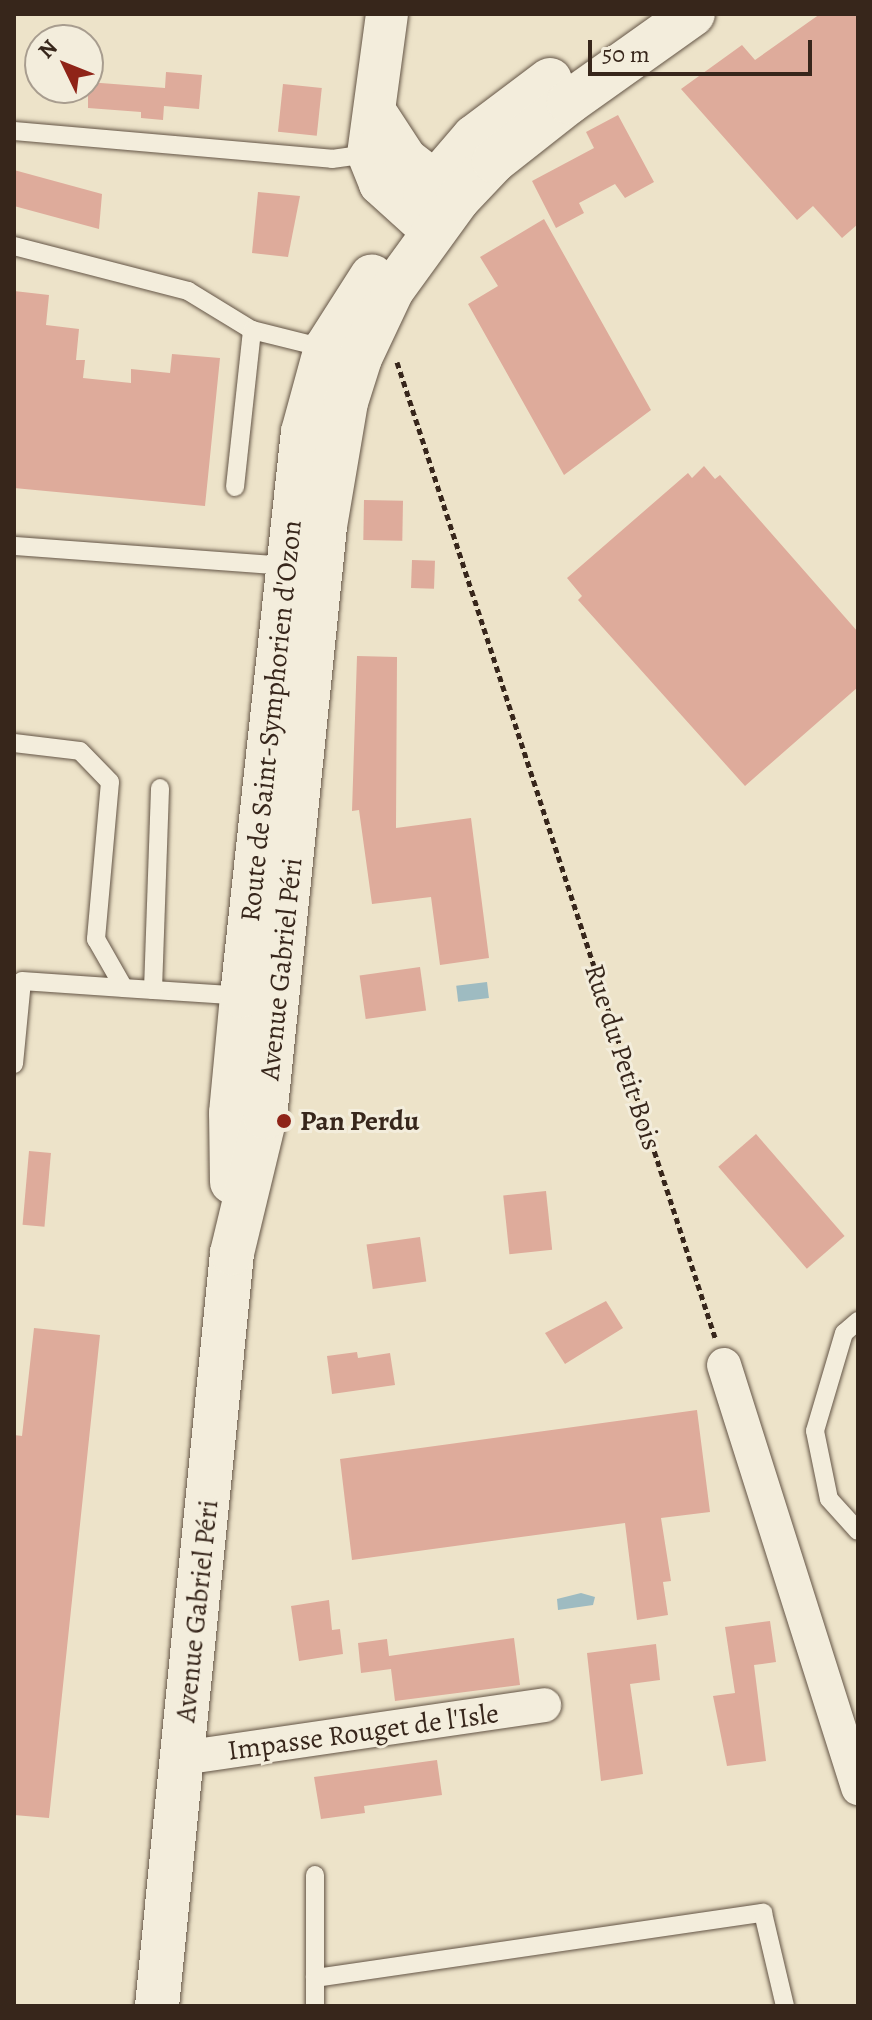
<!DOCTYPE html>
<meta charset="utf-8">
<style>
body{margin:0}
#map{position:relative;width:872px;height:2020px;overflow:hidden;background:#ede3c9;font-family:Alegreya,serif}
div>[style]{position:absolute}
.water>*{inset:0;background:#9ebbc1;transform-origin:0 0}
.building>*{inset:0;background:#deab9b;transform-origin:0 0}
.path>*{height:5px;margin-top:-2.5px;transform-origin:0;background:repeating-linear-gradient(90deg,#37261b 0 6px,transparent 0 10px)}
.roads{filter:drop-shadow(0 0 2px #645546) drop-shadow(0 0 2px #645546)}
.service>*{height:18px;margin:-9px;padding:0 9px;transform-origin:9px;border-radius:9px;background:#f3eddc}
.minor>*{height:34px;margin:-17px;padding:0 17px;transform-origin:17px;border-radius:17px;background:#f3eddc}
.tertiary>*{height:42px;margin:-21px;padding:0 21px;transform-origin:21px;border-radius:21px;background:#f3eddc}
.secondary>*{height:44px;margin:-22px;padding:0 22px;transform-origin:22px;border-radius:22px;background:#f3eddc}
.dots>*{width:22px;height:22px;translate:-50% -50%;box-sizing:border-box;border:4px solid #f3eddc;border-radius:50%}
span{translate:-50% -50%;white-space:nowrap;text-align:center;line-height:1.15;-webkit-text-stroke:6px #f3eddc;paint-order:stroke}
.street-label{font-size:28px;color:#37261b}
.poi-label{font-size:28px;color:#37261b;font-weight:700}
.left{translate:0 -50%;text-align:left}
.frame{position:absolute;inset:0;border:16px solid #37261b;pointer-events:none}
.north{position:absolute;left:24px;top:24px;width:80px;height:80px;box-sizing:border-box;background:#f3eddc;border:2px solid #a89d8f;border-radius:50%;rotate:313deg;font-size:22px;font-weight:700;line-height:32px;text-align:center;color:#37261b}
.north::after{content:'';display:block;margin:auto;width:28px;height:36px;background:#8f2418;clip-path:polygon(50% 0,100% 100%,50% 72%,0 100%)}
.scale{position:absolute;left:588px;top:40px;width:224px;height:36px;box-sizing:border-box;border:4px solid #37261b;border-top:0;padding-left:10px;font-size:24px;line-height:28px;white-space:nowrap;color:#37261b;-webkit-text-stroke:6px #f3eddc;paint-order:stroke}
</style>
<div id="map">
<div class="water">
<i style="left:487px;top:982px;width:16px;height:31px;rotate:83deg"></i>
<i style="clip-path:polygon(581px 1593px,595px 1597px,593px 1605px,558px 1610px,557px 1599px)"></i>
</div>
<div class="building">
<i style="clip-path:polygon(820px 14px,858px 14px,858px 224px,842px 238px,813px 206px,797px 220px,681px 89px,742px 45px,755px 60px)"></i>
<i style="clip-path:polygon(166px 72px,202px 75px,199px 109px,164px 106px,163px 120px,141px 118px,141px 112px,88px 108px,88px 82px,165px 88px)"></i>
<i style="left:283px;top:84px;width:39px;height:48px;rotate:6deg"></i>
<i style="clip-path:polygon(618px 115px,654px 182px,625px 198px,615px 184px,579px 203px,584px 213px,556px 228px,532px 181px,594px 148px,586px 132px)"></i>
<i style="clip-path:polygon(14px 170px,102px 194px,99px 229px,14px 206px)"></i>
<i style="clip-path:polygon(258px 192px,300px 196px,288px 257px,252px 253px)"></i>
<i style="clip-path:polygon(544px 219px,651px 410px,564px 475px,468px 304px,498px 286px,480px 257px)"></i>
<i style="clip-path:polygon(14px 291px,49px 295px,46px 325px,79px 329px,76px 360px,85px 360px,83px 378px,131px 383px,131px 369px,170px 373px,172px 354px,220px 358px,205px 506px,14px 488px)"></i>
<i style="clip-path:polygon(704px 466px,715px 479px,720px 475px,858px 632px,858px 687px,745px 786px,578px 600px,582px 596px,567px 578px,688px 473px,692px 478px)"></i>
<i style="left:364px;top:500px;width:39px;height:40px;rotate:1deg"></i>
<i style="left:412px;top:560px;width:23px;height:28px;rotate:2deg"></i>
<i style="clip-path:polygon(357px 656px,397px 657px,396px 828px,471px 818px,489px 958px,440px 965px,431px 897px,372px 904px,359px 810px,352px 811px)"></i>
<i style="left:420px;top:967px;width:44px;height:61px;rotate:82deg"></i>
<i style="left:756px;top:1134px;width:135px;height:50px;rotate:49deg"></i>
<i style="left:29px;top:1151px;width:22px;height:74px;rotate:5deg"></i>
<i style="left:546px;top:1191px;width:59px;height:43px;rotate:84deg"></i>
<i style="left:420px;top:1237px;width:45px;height:54px;rotate:82deg"></i>
<i style="clip-path:polygon(606px 1301px,623px 1328px,565px 1364px,545px 1333px)"></i>
<i style="clip-path:polygon(34px 1328px,100px 1335px,49px 1818px,14px 1815px,14px 1435px,22px 1436px)"></i>
<i style="clip-path:polygon(357px 1352px,358px 1358px,390px 1353px,395px 1385px,332px 1394px,327px 1356px)"></i>
<i style="clip-path:polygon(697px 1410px,710px 1512px,661px 1518px,671px 1581px,663px 1582px,668px 1615px,637px 1620px,625px 1523px,352px 1560px,340px 1459px)"></i>
<i style="clip-path:polygon(329px 1600px,332px 1630px,340px 1629px,343px 1654px,299px 1661px,291px 1606px)"></i>
<i style="clip-path:polygon(770px 1621px,776px 1662px,754px 1665px,766px 1761px,727px 1766px,713px 1696px,735px 1693px,725px 1627px)"></i>
<i style="clip-path:polygon(514px 1638px,520px 1685px,395px 1701px,391px 1669px,361px 1673px,358px 1643px,387px 1639px,389px 1656px)"></i>
<i style="clip-path:polygon(656px 1644px,660px 1680px,630px 1684px,643px 1774px,601px 1781px,587px 1653px)"></i>
<i style="clip-path:polygon(437px 1760px,442px 1795px,364px 1806px,365px 1813px,321px 1819px,314px 1777px)"></i>
</div>
<div class="path">
<i style="left:397px;top:362px;width:1026px;rotate:71.94deg"></i>
</div>
<div class="roads">
<div class="service">
<i style="left:14px;top:131px;width:319px;rotate:5deg"></i>
<i style="left:332px;top:159px;width:36px;rotate:-8deg"></i>
<i style="left:14px;top:246px;width:180px;rotate:14.5deg"></i>
<i style="left:188px;top:291px;width:75px;rotate:31.4deg"></i>
<i style="left:252px;top:330px;width:78px;rotate:14deg"></i>
<i style="left:235px;top:487px;width:158px;rotate:-83.8deg"></i>
<i style="left:14px;top:546px;width:275px;rotate:4.2deg"></i>
<i style="left:14px;top:743px;width:66px;rotate:6.9deg"></i>
<i style="left:80px;top:751px;width:43px;rotate:45.9deg"></i>
<i style="left:110px;top:782px;width:158px;rotate:95.1deg"></i>
<i style="left:96px;top:939px;width:56px;rotate:60.3deg"></i>
<i style="left:124px;top:988px;width:120px;rotate:3.8deg"></i>
<i style="left:153px;top:990px;width:202px;rotate:-88deg"></i>
<i style="left:14px;top:1064px;width:83px;rotate:-84.5deg"></i>
<i style="left:22px;top:981px;width:102px;rotate:3.9deg"></i>
<i style="left:858px;top:1321px;width:18px;rotate:139deg"></i>
<i style="left:844px;top:1333px;width:102px;rotate:106.5deg"></i>
<i style="left:815px;top:1431px;width:69px;rotate:78.4deg"></i>
<i style="left:829px;top:1499px;width:43px;rotate:47.8deg"></i>
<i style="left:315px;top:1978px;width:453px;rotate:-8.3deg"></i>
<i style="left:763px;top:1913px;width:96px;rotate:76.7deg"></i>
<i style="left:315px;top:2006px;width:131px;rotate:-90deg"></i>
</div>
<div class="minor">
<i style="left:724px;top:1365px;width:444px;rotate:72.4deg"></i>
<i style="left:182px;top:1758px;width:366px;rotate:-8.3deg"></i>
</div>
<div class="tertiary">
<i style="left:387px;top:14px;width:141px;rotate:97.7deg"></i>
<i style="left:368px;top:154px;width:32px;rotate:68deg"></i>
<i style="left:380px;top:184px;width:70px;rotate:42.1deg"></i>
<i style="left:376px;top:113px;width:55px;rotate:56.9deg"></i>
<i style="left:406px;top:159px;width:66px;rotate:37.6deg"></i>
</div>
<div class="secondary">
<i style="left:425px;top:194px;width:75px;rotate:-49.3deg"></i>
<i style="left:474px;top:137px;width:95px;rotate:-36.9deg"></i>
<i style="left:232px;top:1182px;width:69px;rotate:-90.8deg"></i>
<i style="left:231px;top:1113px;width:118px;rotate:-84.6deg"></i>
<i style="left:242px;top:996px;width:567px;rotate:-83.83deg"></i>
<i style="left:303px;top:432px;width:87px;rotate:-74.7deg"></i>
<i style="left:326px;top:348px;width:85px;rotate:-57.4deg"></i>
<i style="left:157px;top:2006px;width:757px;rotate:-84.31deg"></i>
<i style="left:232px;top:1253px;width:140px;rotate:-76.4deg"></i>
<i style="left:265px;top:1117px;width:594px;rotate:-84.2deg"></i>
<i style="left:325px;top:526px;width:126px;rotate:-80.4deg"></i>
<i style="left:346px;top:402px;width:46px;rotate:-72.3deg"></i>
<i style="left:360px;top:358px;width:75px;rotate:-64.8deg"></i>
<i style="left:392px;top:290px;width:112px;rotate:-54deg"></i>
<i style="left:458px;top:199px;width:52px;rotate:-46.5deg"></i>
<i style="left:494px;top:161px;width:95px;rotate:-38.2deg"></i>
<i style="left:569px;top:102px;width:152px;rotate:-35.4deg"></i>
</div>
</div>
<div class="dots">
<i style="left:284px;top:1121px;background:#8f2418"></i>
</div>
<div class="street-label">
<span style="left:271px;top:721px;rotate:-84deg">Route de Saint-Symphorien d'Ozon</span>
<span style="left:281px;top:969px;rotate:-84deg">Avenue Gabriel Péri</span>
<span style="left:623px;top:1057px;rotate:72deg">Rue du Petit Bois</span>
<span style="left:197px;top:1611px;rotate:-84deg">Avenue Gabriel Péri</span>
<span style="left:363px;top:1732px;rotate:-8deg">Impasse Rouget de l'Isle</span>
</div>
<div class="poi-label">
<span class="left" style="left:300px;top:1121px">Pan Perdu</span>
</div>
<div class="frame"></div>
<div class="north">N</div>
<div class="scale">50 m</div>
</div>
